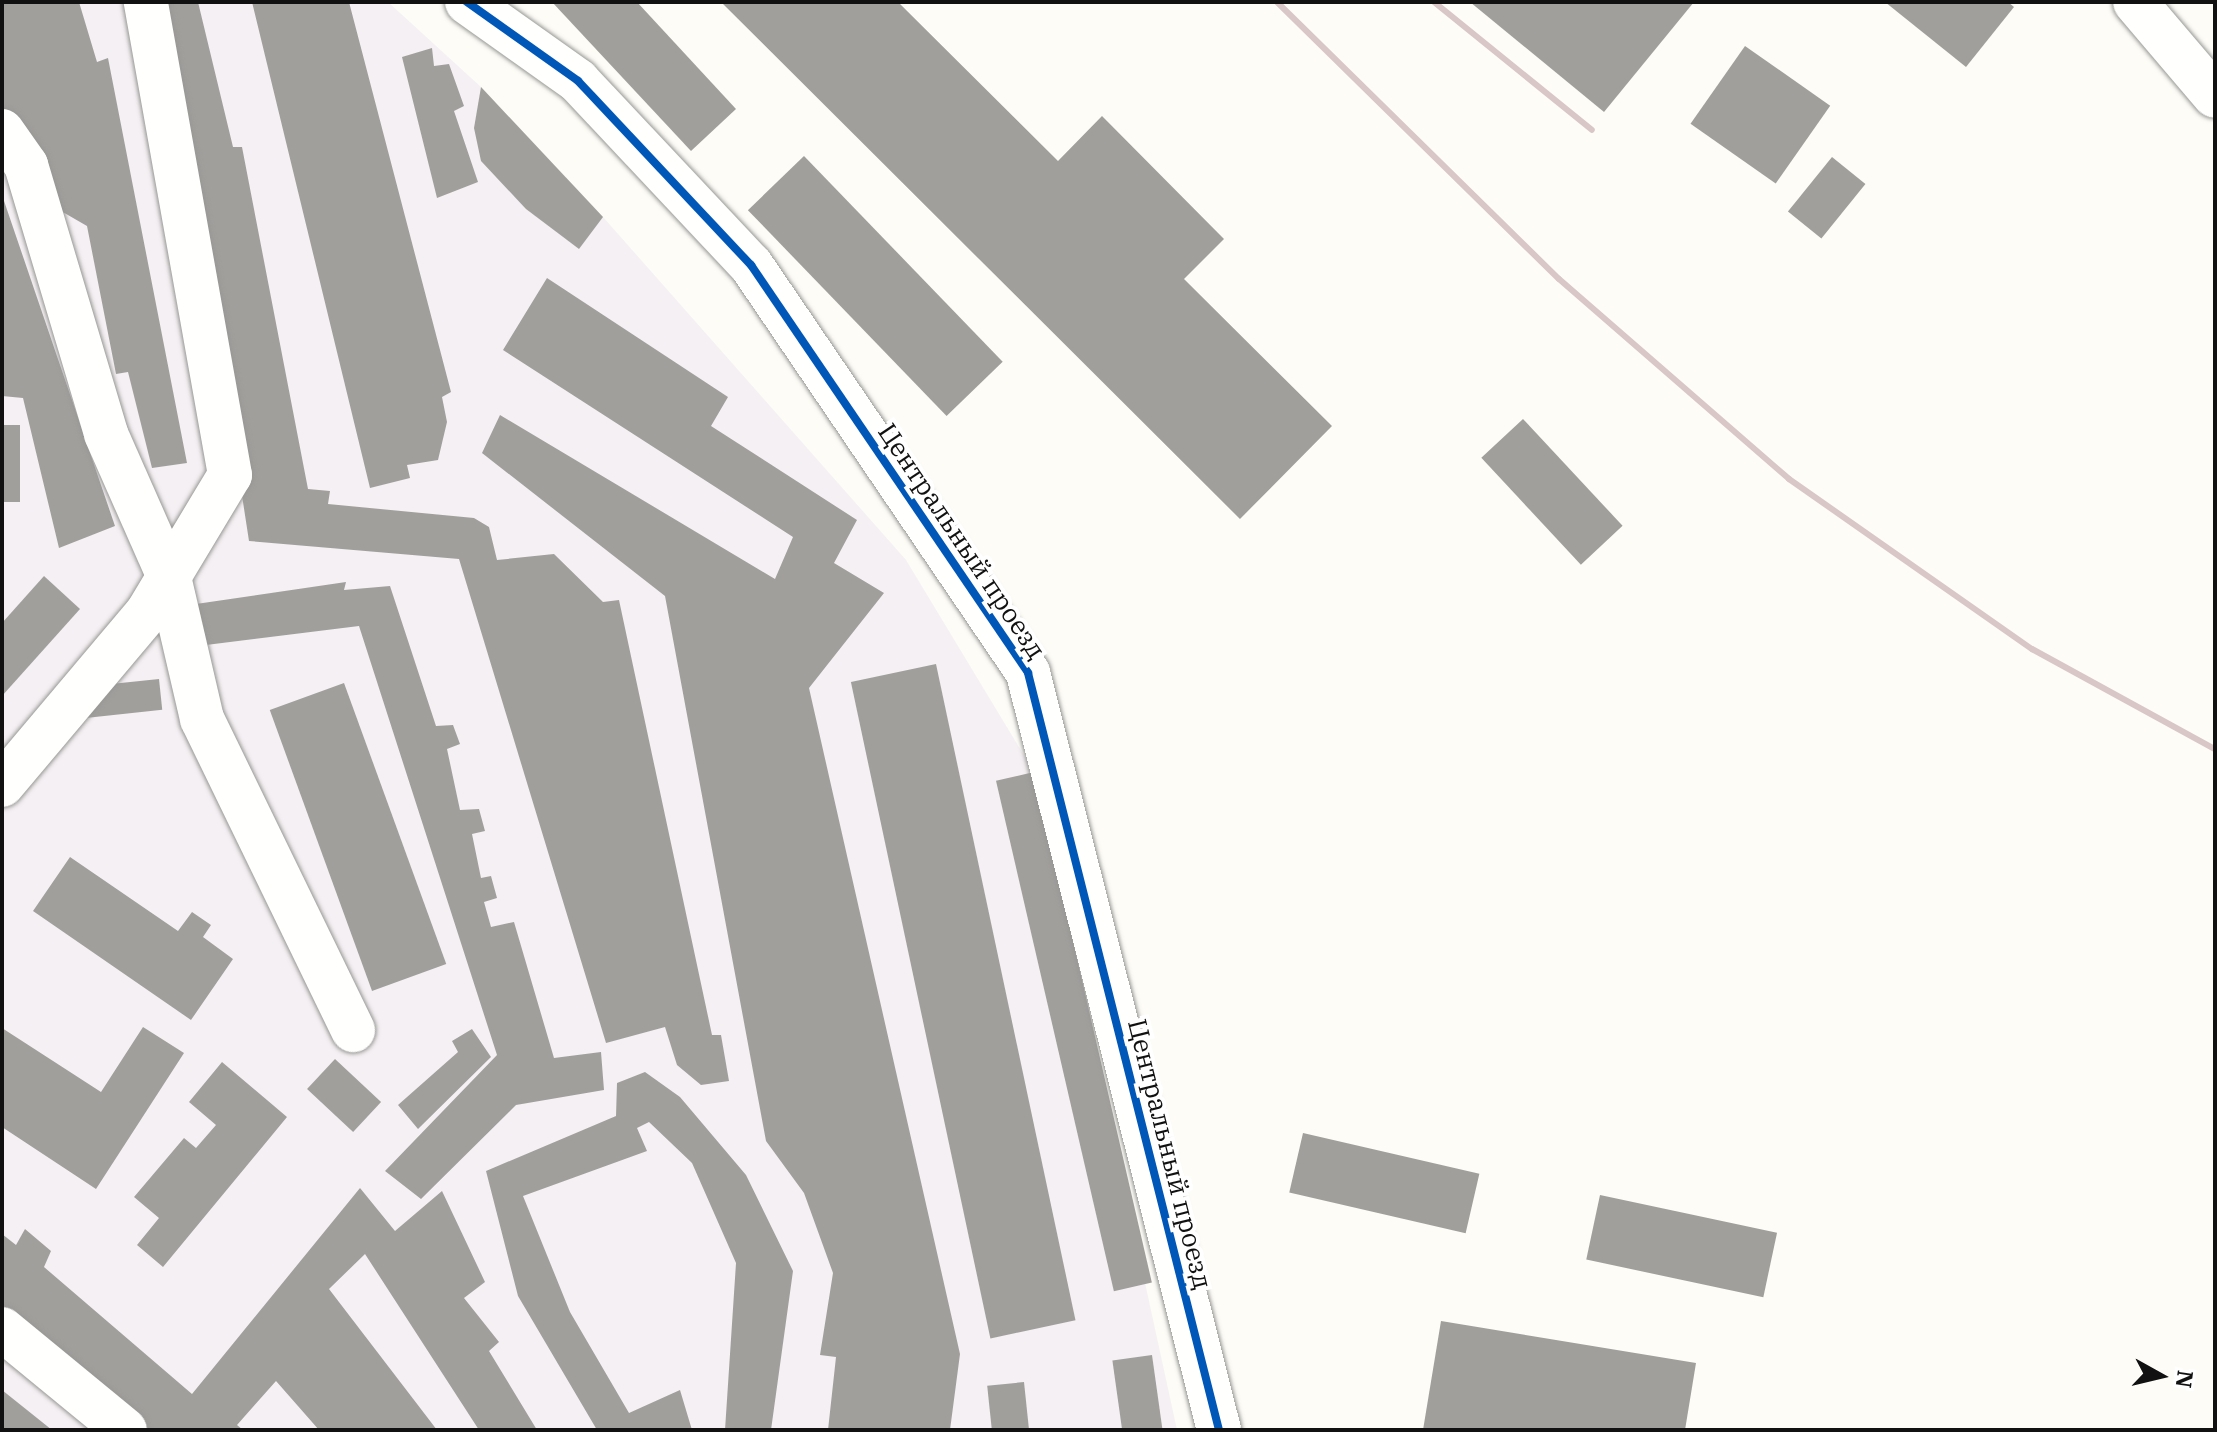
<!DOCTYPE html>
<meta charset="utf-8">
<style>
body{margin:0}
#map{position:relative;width:2217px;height:1432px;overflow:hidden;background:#fdfcf7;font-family:"IBM Plex Serif",serif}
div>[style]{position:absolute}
.industrial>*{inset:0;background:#f5f0f3}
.building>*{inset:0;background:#a19f9c;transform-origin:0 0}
.roads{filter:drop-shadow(0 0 2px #979795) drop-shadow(0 0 2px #979795)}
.minor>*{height:44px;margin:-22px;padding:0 22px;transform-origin:22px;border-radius:22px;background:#fffffe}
.rail>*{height:6px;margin:-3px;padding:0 3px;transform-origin:3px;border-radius:3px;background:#d9c6c7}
.cycleway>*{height:8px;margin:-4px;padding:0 4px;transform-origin:4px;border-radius:4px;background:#0057b8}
span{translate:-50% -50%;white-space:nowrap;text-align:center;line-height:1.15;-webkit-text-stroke:8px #fff;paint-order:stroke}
.street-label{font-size:26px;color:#111}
.frame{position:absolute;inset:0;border:4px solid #111;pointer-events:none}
.north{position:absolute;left:2121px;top:1336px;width:80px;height:80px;-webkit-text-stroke:6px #fff;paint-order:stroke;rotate:98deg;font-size:22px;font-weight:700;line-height:32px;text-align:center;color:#111}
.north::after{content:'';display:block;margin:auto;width:28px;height:36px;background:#111;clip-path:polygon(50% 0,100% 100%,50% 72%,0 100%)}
</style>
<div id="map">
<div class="industrial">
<i style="clip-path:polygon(2px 2px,388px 2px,481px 87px,603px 217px,906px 560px,1034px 772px,1177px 1430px,2px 1430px)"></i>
</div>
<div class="building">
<i style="clip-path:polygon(2px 2px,79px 2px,97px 62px,108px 58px,187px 463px,152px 468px,128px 372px,116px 374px,87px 226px,35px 196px,2px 135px)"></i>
<i style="clip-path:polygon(158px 2px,198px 2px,233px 147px,242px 147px,308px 489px,330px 491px,328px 504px,474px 518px,489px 527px,497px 560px,554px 554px,603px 602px,619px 600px,712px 1035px,721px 1035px,729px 1081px,701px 1085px,677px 1065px,665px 1027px,606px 1043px,459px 559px,249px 541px,190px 158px)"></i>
<i style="clip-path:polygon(252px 2px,349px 2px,451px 392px,442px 397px,447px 422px,438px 460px,407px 465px,410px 478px,370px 488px)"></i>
<i style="clip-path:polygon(552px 2px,637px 2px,736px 109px,691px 151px)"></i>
<i style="clip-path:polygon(721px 2px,898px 2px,1058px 161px,1102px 116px,1224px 239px,1184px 279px,1332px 426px,1240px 519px)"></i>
<i style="clip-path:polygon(1470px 2px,1694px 2px,1604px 112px)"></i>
<i style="clip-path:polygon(1885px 2px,2008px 2px,2014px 7px,1966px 67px)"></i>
<i style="left:1745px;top:46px;width:104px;height:95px;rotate:35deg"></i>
<i style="clip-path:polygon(432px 48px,434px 66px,449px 64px,464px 106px,454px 111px,478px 182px,437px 198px,402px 57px)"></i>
<i style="clip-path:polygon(481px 87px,603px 217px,579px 249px,526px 209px,481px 161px,474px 128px)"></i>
<i style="left:804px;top:156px;width:286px;height:78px;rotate:46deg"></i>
<i style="left:1832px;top:157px;width:43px;height:70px;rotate:39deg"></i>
<i style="clip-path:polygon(2px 195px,115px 526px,59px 548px,23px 398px,2px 396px)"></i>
<i style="clip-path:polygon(547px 278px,728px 397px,711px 426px,857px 520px,834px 563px,884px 593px,809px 688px,960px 1354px,950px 1430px,828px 1430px,836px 1357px,820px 1355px,833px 1273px,804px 1193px,766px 1141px,665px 596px,482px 453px,500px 415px,775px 579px,793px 537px,503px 350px)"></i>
<i style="left:1523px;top:419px;width:146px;height:57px;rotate:47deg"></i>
<i style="left:2px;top:425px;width:18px;height:77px"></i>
<i style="clip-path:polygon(44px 576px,80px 609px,2px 696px,2px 623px)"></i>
<i style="clip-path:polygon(346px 582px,344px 590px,390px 586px,436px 726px,453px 725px,460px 744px,447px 749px,460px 810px,479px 809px,485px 831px,472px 834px,481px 878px,491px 876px,497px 898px,484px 902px,491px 927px,514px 922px,554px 1058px,601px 1052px,604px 1090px,516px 1105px,421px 1199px,385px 1171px,497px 1055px,359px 626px,206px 645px,196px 604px)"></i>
<i style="left:936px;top:664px;width:671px;height:87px;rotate:78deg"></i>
<i style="left:159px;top:679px;width:31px;height:77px;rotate:84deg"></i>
<i style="left:344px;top:683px;width:299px;height:79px;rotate:70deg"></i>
<i style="left:1034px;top:772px;width:524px;height:39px;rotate:77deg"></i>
<i style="clip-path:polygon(70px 857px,178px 931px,192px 912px,211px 925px,203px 937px,233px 959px,191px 1020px,33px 911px)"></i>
<i style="clip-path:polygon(143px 1027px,184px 1053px,96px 1189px,2px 1127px,2px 1028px,101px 1092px)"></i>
<i style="clip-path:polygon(472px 1029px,491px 1057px,418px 1129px,398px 1105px,458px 1052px,452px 1041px)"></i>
<i style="left:335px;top:1059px;width:63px;height:41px;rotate:43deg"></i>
<i style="clip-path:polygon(222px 1062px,287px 1117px,163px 1267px,137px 1245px,159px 1218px,134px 1197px,184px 1138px,196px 1148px,216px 1125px,189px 1102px)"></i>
<i style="clip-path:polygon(645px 1072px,680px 1097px,746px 1175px,793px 1271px,771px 1430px,725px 1430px,736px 1263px,692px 1163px,649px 1122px,637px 1128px,647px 1151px,523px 1196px,570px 1312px,629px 1413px,680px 1390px,692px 1430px,597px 1430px,518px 1296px,486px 1171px,616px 1116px,617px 1083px)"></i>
<i style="left:1303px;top:1133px;width:181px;height:61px;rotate:13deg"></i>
<i style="clip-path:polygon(360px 1188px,395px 1231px,442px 1191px,485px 1282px,464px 1298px,499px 1342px,489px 1351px,537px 1430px,479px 1430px,365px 1254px,329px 1289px,437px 1430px,319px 1430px,276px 1381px,237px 1425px,243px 1430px,148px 1430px,2px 1307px,2px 1234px,16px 1245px,25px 1229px,51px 1251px,44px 1267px,192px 1394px)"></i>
<i style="left:1600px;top:1195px;width:181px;height:66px;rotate:12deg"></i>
<i style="clip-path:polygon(1441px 1321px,1696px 1363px,1685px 1430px,1423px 1430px)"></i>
<i style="left:1152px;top:1355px;width:76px;height:40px;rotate:82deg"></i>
<i style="left:1024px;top:1382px;width:48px;height:37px;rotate:84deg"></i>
<i style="clip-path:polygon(2px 1390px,52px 1430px,2px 1430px)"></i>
</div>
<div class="roads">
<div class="minor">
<i style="left:467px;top:2px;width:136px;rotate:35.4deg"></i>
<i style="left:578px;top:81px;width:253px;rotate:46.8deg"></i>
<i style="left:751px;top:265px;width:493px;rotate:55.8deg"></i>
<i style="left:1028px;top:673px;width:781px;rotate:75.84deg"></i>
<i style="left:2135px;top:2px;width:123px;rotate:49.6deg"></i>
<i style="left:2px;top:131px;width:42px;rotate:54.8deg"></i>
<i style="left:26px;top:165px;width:281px;rotate:73.4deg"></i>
<i style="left:106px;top:434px;width:156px;rotate:66.2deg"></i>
<i style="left:169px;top:577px;width:146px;rotate:76.9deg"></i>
<i style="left:202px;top:719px;width:346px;rotate:64.1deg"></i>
<i style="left:2px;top:785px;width:225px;rotate:-49.9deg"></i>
<i style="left:147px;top:613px;width:161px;rotate:-59deg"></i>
<i style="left:230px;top:475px;width:480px;rotate:-100.1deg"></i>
<i style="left:2px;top:1329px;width:159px;rotate:39.4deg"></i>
</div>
</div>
<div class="rail">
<i style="left:1277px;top:2px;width:395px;rotate:44.5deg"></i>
<i style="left:1559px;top:279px;width:305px;rotate:41deg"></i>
<i style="left:1789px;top:479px;width:297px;rotate:35deg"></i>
<i style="left:2032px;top:649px;width:209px;rotate:28.7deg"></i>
<i style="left:1434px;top:2px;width:203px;rotate:39deg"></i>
</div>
<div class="cycleway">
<i style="left:467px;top:2px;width:136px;rotate:35.4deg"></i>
<i style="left:578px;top:81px;width:253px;rotate:46.8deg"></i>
<i style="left:751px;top:265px;width:493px;rotate:55.8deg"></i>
<i style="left:1028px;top:673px;width:781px;rotate:75.84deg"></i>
</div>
<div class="street-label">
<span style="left:962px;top:541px;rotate:56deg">Центральный проезд</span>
<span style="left:1170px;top:1154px;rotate:76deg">Центральный проезд</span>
</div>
<div class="frame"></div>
<div class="north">N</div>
</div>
